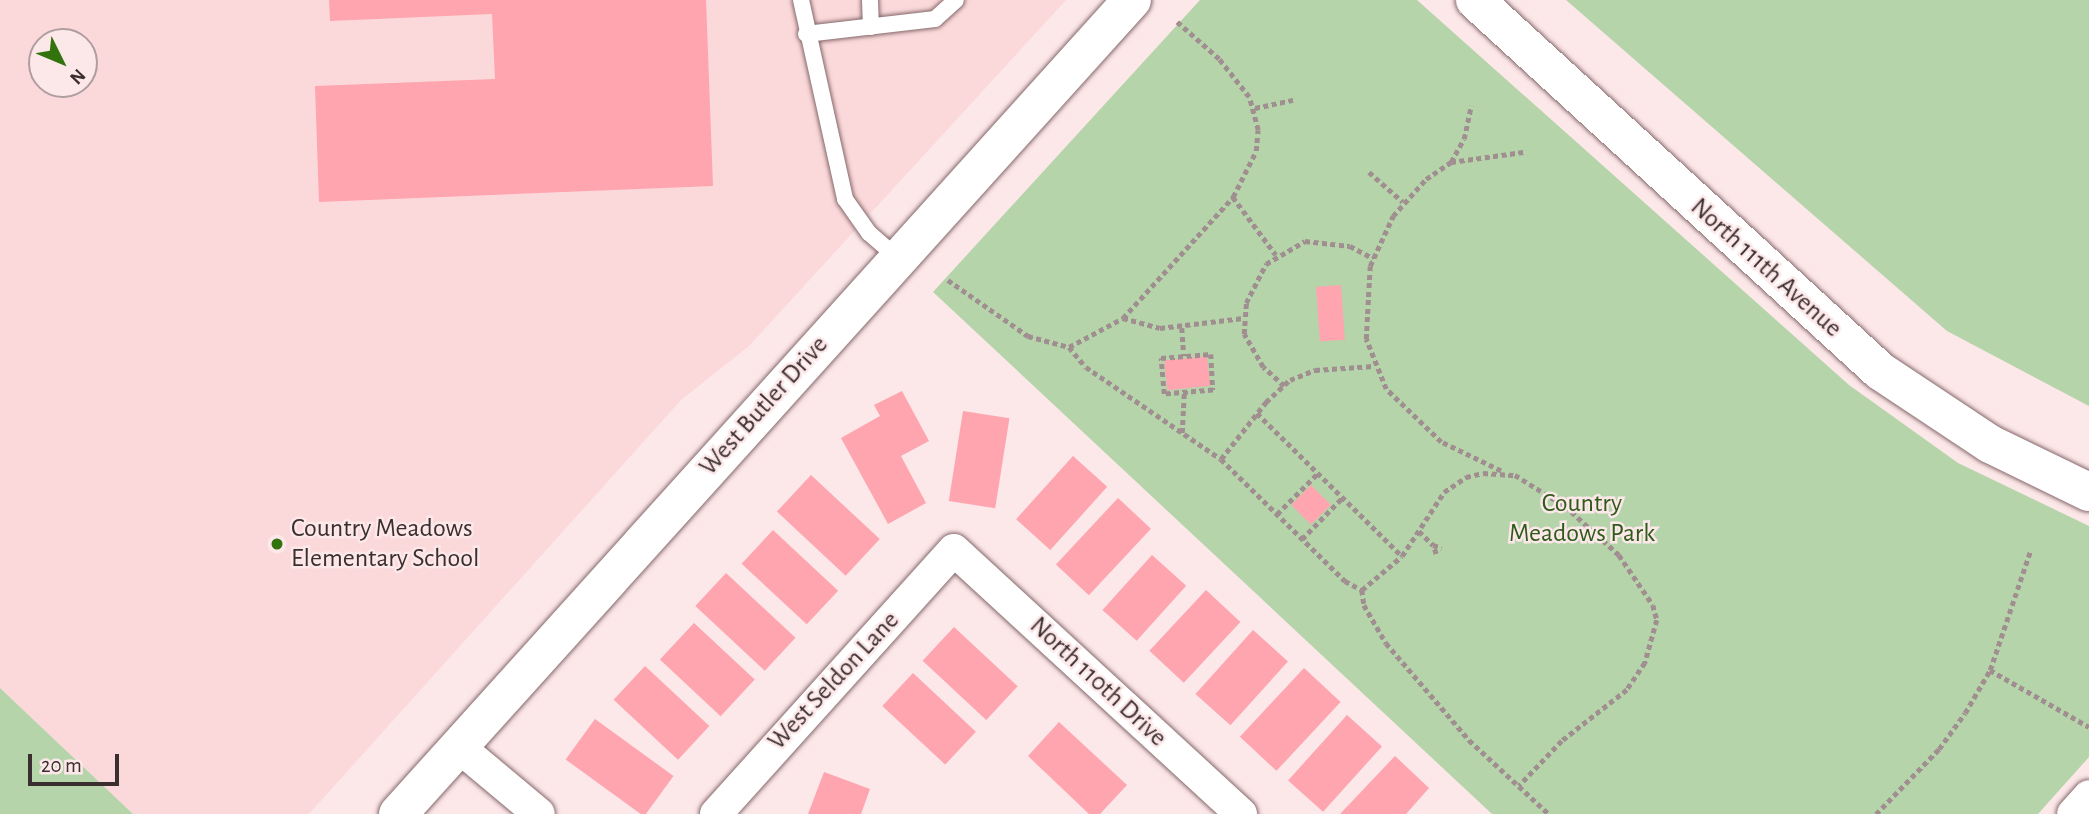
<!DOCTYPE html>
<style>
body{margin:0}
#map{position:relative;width:2089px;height:814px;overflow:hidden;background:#fce7e9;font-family:"Alegreya Sans",sans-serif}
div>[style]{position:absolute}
.built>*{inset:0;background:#fbd9db}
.green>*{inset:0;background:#b5d4aa}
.building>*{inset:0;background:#fea5af;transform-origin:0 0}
.path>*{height:4.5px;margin-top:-2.25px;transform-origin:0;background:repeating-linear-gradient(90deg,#a08e90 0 5px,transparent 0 8.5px)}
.roads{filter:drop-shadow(0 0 2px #85686a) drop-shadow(0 0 2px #85686a)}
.service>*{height:16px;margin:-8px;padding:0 8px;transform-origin:8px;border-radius:8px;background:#fff}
.minor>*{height:32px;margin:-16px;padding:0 16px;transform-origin:16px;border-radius:16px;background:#fff}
.tertiary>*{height:38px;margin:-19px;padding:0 19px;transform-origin:19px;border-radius:19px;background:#fff}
.dots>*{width:19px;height:19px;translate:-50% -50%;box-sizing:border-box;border:4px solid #fce7e9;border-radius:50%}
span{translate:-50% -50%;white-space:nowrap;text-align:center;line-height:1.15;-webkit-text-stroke:5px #fce7e9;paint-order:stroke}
.street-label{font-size:26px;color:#3b2e2f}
.park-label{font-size:26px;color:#2e5b19}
.poi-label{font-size:26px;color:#3b2e2f}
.left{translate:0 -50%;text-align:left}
.north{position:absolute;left:28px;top:28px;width:70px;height:70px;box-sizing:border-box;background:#fce7e9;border:2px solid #af9d9f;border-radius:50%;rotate:133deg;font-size:19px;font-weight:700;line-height:28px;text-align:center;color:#3b2e2f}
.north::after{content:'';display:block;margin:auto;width:24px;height:32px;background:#33730d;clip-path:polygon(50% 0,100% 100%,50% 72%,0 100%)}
.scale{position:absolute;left:28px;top:754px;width:91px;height:32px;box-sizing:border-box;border:4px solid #3b2e2f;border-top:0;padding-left:9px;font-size:21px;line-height:24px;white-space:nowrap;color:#3b2e2f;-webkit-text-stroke:5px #fce7e9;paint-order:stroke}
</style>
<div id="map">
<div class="built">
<i style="clip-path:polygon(evenodd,0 0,1066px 0,749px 346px,681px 400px,309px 814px,133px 814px,0 688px,0 0,42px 42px,84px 42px,84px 84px,42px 84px,42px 42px)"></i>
</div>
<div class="green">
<i style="clip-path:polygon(1200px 0,1417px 0,1849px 385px,1958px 463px,2089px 526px,2089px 757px,2038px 814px,1492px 814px,933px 292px)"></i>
<i style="clip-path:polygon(1566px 0,2089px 0,2089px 406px,1947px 331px)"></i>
<i style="clip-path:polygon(0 688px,133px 814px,0 814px)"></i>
</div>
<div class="building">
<i style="clip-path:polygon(329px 0,706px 0,713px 186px,319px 202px,315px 86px,495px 79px,492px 14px,330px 21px)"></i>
<i style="left:1341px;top:285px;width:55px;height:25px;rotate:86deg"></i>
<i style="left:1207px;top:356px;width:30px;height:43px;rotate:84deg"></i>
<i style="clip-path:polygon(902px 391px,929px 441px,901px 456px,926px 503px,888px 524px,841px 438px,880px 416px,874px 405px)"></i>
<i style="left:963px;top:411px;width:47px;height:91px;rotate:9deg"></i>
<i style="left:1073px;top:456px;width:46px;height:85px;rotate:42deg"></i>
<i style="left:811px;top:475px;width:94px;height:50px;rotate:43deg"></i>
<i style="left:1311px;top:485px;width:28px;height:28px;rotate:45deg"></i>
<i style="left:1118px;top:498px;width:45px;height:91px;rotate:43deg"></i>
<i style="left:773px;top:530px;width:89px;height:46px;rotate:43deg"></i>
<i style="left:1152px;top:555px;width:46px;height:74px;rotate:42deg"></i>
<i style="left:726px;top:573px;width:95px;height:45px;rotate:43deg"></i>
<i style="left:1206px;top:590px;width:47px;height:83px;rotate:43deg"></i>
<i style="left:694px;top:623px;width:83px;height:50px;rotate:43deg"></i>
<i style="left:954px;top:627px;width:87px;height:46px;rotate:43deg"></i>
<i style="left:1253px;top:630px;width:47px;height:86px;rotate:42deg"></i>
<i style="left:645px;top:666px;width:88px;height:46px;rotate:43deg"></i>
<i style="left:1304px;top:668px;width:50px;height:94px;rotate:43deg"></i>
<i style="left:913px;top:673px;width:86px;height:45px;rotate:43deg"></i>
<i style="left:1347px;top:715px;width:47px;height:88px;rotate:42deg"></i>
<i style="left:595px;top:719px;width:97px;height:50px;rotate:36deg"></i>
<i style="clip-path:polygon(1059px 722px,1127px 785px,1100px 814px,1089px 814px,1028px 756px)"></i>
<i style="clip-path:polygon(1395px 756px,1429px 788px,1406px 814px,1340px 814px)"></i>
<i style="clip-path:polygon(824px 772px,870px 789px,861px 814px,808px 814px)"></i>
</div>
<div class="path">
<i style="left:1255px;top:108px;width:39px;rotate:-12deg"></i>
<i style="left:1451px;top:162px;width:26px;rotate:-61deg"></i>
<i style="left:1464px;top:139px;width:34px;rotate:-78deg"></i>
<i style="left:1369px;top:172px;width:45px;rotate:41.4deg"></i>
<i style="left:1233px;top:197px;width:72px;rotate:53.4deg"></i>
<i style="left:948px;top:280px;width:98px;rotate:35deg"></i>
<i style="left:1028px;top:336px;width:42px;rotate:15deg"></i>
<i style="left:1069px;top:347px;width:26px;rotate:50deg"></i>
<i style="left:1086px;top:367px;width:163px;rotate:34.3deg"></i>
<i style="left:1221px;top:459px;width:174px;rotate:44.5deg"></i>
<i style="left:1345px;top:581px;width:19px;rotate:28deg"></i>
<i style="left:1362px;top:590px;width:15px;rotate:82deg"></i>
<i style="left:1364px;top:605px;width:44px;rotate:59.9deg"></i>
<i style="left:1386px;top:643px;width:128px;rotate:49.4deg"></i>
<i style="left:1469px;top:740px;width:109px;rotate:42.8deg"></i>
<i style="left:1123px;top:318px;width:38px;rotate:15deg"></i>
<i style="left:1160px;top:328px;width:84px;rotate:-6.9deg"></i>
<i style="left:1182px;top:328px;width:28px;rotate:86deg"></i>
<i style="left:1069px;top:347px;width:61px;rotate:-28.2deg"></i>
<i style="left:1123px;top:318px;width:164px;rotate:-47.7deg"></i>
<i style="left:1233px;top:197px;width:51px;rotate:-63.4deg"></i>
<i style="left:1256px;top:151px;width:21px;rotate:-85deg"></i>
<i style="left:1258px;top:130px;width:34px;rotate:-105deg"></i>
<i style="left:1249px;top:97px;width:48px;rotate:-128.3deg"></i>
<i style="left:1219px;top:59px;width:56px;rotate:-138.6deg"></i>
<i style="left:1211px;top:354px;width:36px;rotate:87deg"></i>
<i style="left:1213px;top:390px;width:49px;rotate:175.3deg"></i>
<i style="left:1164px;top:394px;width:36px;rotate:-95deg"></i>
<i style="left:1161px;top:358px;width:50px;rotate:-4.6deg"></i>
<i style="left:1284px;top:386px;width:28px;rotate:-138deg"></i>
<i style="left:1263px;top:367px;width:38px;rotate:-120deg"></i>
<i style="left:1244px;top:334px;width:31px;rotate:-86deg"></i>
<i style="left:1246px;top:303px;width:44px;rotate:-62.9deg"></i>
<i style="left:1266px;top:264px;width:45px;rotate:-30.5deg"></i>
<i style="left:1305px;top:241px;width:45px;rotate:6.3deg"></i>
<i style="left:1350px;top:246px;width:26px;rotate:28deg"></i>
<i style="left:1257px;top:413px;width:204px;rotate:44.6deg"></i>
<i style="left:1182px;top:433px;width:40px;rotate:-87.1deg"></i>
<i style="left:1221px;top:459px;width:73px;rotate:-51.7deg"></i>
<i style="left:1266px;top:402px;width:33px;rotate:-43deg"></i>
<i style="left:1290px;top:380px;width:27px;rotate:-22deg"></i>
<i style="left:1315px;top:370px;width:59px;rotate:-3.9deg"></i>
<i style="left:1501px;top:471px;width:67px;rotate:-154.2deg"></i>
<i style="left:1441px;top:442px;width:76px;rotate:-136.1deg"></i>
<i style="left:1386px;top:389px;width:54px;rotate:-111.8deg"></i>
<i style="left:1366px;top:339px;width:73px;rotate:-86.9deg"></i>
<i style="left:1370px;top:266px;width:55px;rotate:-65.3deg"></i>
<i style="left:1393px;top:216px;width:50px;rotate:-48.3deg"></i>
<i style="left:1426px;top:179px;width:30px;rotate:-34deg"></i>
<i style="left:1451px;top:162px;width:73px;rotate:-7.9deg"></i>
<i style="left:1277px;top:514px;width:58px;rotate:-45deg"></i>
<i style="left:1419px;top:531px;width:20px;rotate:45deg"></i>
<i style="left:1302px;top:539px;width:59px;rotate:-45.7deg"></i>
<i style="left:1436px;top:554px;width:9px;rotate:-108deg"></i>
<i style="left:1433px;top:545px;width:9px;rotate:18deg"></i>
<i style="left:1362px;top:590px;width:52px;rotate:-40.4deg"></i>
<i style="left:1402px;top:556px;width:77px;rotate:-56.7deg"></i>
<i style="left:1444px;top:492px;width:27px;rotate:-34deg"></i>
<i style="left:1466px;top:477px;width:17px;rotate:-13deg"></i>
<i style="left:1483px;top:473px;width:32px;rotate:4deg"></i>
<i style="left:1515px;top:475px;width:59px;rotate:31.8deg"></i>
<i style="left:1565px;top:506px;width:73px;rotate:42.2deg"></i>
<i style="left:1619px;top:555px;width:60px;rotate:55.8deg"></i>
<i style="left:1653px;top:605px;width:16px;rotate:75deg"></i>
<i style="left:1657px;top:620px;width:45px;rotate:105.6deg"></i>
<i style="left:1645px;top:663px;width:32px;rotate:124deg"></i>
<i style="left:1627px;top:690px;width:83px;rotate:141.9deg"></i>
<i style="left:1562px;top:741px;width:62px;rotate:133.7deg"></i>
<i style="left:1990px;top:670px;width:114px;rotate:29.9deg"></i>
<i style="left:1876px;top:814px;width:91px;rotate:-45.9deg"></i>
<i style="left:1939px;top:749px;width:44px;rotate:-54.2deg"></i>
<i style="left:1965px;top:713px;width:50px;rotate:-59.8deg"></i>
<i style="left:1990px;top:670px;width:125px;rotate:-71.3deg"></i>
</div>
<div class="roads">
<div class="service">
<i style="left:801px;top:0;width:204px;rotate:77.5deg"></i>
<i style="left:845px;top:199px;width:42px;rotate:54.8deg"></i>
<i style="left:869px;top:233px;width:37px;rotate:41deg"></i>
<i style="left:870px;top:0;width:27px;rotate:88deg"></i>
<i style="left:806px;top:34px;width:130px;rotate:-6.6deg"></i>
<i style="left:935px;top:19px;width:28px;rotate:-42deg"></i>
</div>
<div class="minor">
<i style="left:459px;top:747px;width:104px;rotate:39.9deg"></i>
<i style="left:716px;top:814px;width:355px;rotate:-48deg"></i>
<i style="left:954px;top:550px;width:390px;rotate:42.6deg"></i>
<i style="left:2073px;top:814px;width:24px;rotate:-48deg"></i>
</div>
<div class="tertiary">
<i style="left:1475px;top:0;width:549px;rotate:42.49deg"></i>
<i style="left:1880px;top:371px;width:132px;rotate:33.6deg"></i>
<i style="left:1990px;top:444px;width:110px;rotate:25.9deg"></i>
<i style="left:398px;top:814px;width:1096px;rotate:-47.96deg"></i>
</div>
</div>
<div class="dots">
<i style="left:277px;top:544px;background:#33730d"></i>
</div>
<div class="street-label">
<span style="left:1766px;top:268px;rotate:42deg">North 111th Avenue</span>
<span style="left:764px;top:406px;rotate:-48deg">West Butler Drive</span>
<span style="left:834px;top:681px;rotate:-47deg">West Seldon Lane</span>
<span style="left:1098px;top:682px;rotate:43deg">North 110th Drive</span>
</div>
<div class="park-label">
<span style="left:1582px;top:519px">Country<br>Meadows Park</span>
</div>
<div class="poi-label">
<span class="left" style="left:291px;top:544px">Country Meadows<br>Elementary School</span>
</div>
<div class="north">N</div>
<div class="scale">20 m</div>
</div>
